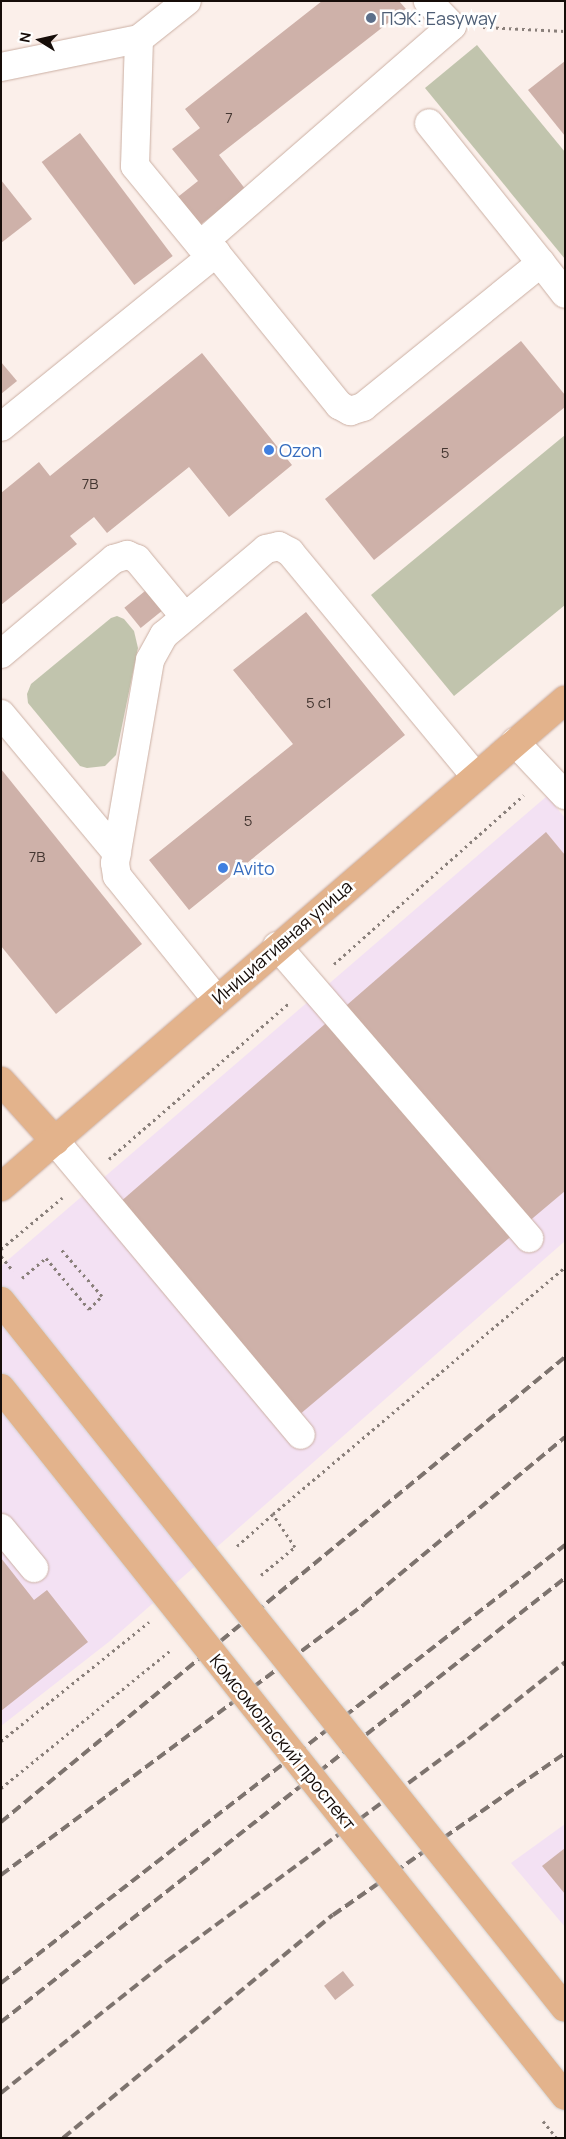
<!DOCTYPE html>
<meta charset="utf-8">
<style>
body{margin:0}
#map{position:relative;width:566px;height:2139px;overflow:hidden;background:#fbefea;font-family:Manrope,sans-serif}
div>[style]{position:absolute}
.commercial>*{inset:0;background:#f3e1f3}
.green>*{inset:0;background:#c1c4ad}
.building>*{inset:0;background:#ceb1a9;transform-origin:0 0}
.path>*{height:3px;margin-top:-1.5px;transform-origin:0;background:repeating-linear-gradient(90deg,#897f7a 0 2.5px,transparent 0 6.5px)}
.roads{filter:drop-shadow(0 0 1px #cbafa3) drop-shadow(0 0 1px #cbafa3)}
.minor>*{height:28px;margin:-14px;padding:0 14px;transform-origin:14px;border-radius:14px;background:#fff}
.major>*{height:28px;margin:-14px;padding:0 14px;transform-origin:14px;border-radius:14px;background:#e3b38c}
.rail>*{height:4px;margin-top:-2px;transform-origin:0;background:repeating-linear-gradient(90deg,#7d736e 0 10px,transparent 0 15px)}
.path-bridge>*{height:3px;margin-top:-1.5px;transform-origin:0;background:repeating-linear-gradient(90deg,#897f7a 0 2.5px,transparent 0 6.5px)}
.bridges{filter:drop-shadow(0 0 1px #d0cfce) drop-shadow(0 0 1px #d0cfce)}
.major-bridge>*{height:28px;margin:-14px;padding:0 14px;transform-origin:14px;border-radius:14px;background:#e3b38c}
.dots>*{width:14px;height:14px;translate:-50% -50%;box-sizing:border-box;border:2px solid #fff;border-radius:50%}
span{translate:-50% -50%;white-space:nowrap;text-align:center;line-height:1.15;-webkit-text-stroke:5px #fff;paint-order:stroke}
.number-label{font-size:15px;color:#443631}
.number-label span{-webkit-text-stroke-width:0}
.service-label{font-size:18px;color:#4e5e75}
.left{translate:0 -50%;text-align:left}
.shop-label{font-size:18px;color:#366cbe}
.street-label{font-size:18px;color:#160d09}
.frame{position:absolute;inset:0;border:2px solid #160d09;pointer-events:none}
.north{position:absolute;left:15px;top:15px;width:50px;height:50px;-webkit-text-stroke:4px #fff;paint-order:stroke;rotate:280deg;font-size:14px;font-weight:700;line-height:20px;text-align:center;color:#160d09}
.north::after{content:'';display:block;margin:auto;width:18px;height:22px;background:#160d09;clip-path:polygon(50% 0,100% 100%,50% 72%,0 100%)}
</style>
<div id="map">
<div class="commercial">
<i style="clip-path:polygon(547px 796px,565px 818px,565px 1241px,110px 1641px,1px 1726px,1px 1266px)"></i>
<i style="clip-path:polygon(565px 1824px,565px 1927px,511px 1863px)"></i>
</div>
<div class="green">
<i style="clip-path:polygon(477px 45px,565px 152px,565px 259px,425px 88px)"></i>
<i style="clip-path:polygon(565px 435px,565px 605px,454px 696px,371px 595px)"></i>
<i style="clip-path:polygon(117px 616px,124px 619px,134px 631px,138px 648px,116px 755px,105px 766px,87px 768px,80px 766px,28px 703px,27px 694px,31px 684px,111px 618px)"></i>
</div>
<div class="building">
<i style="clip-path:polygon(322px 1px,399px 1px,406px 9px,219px 155px,246px 190px,196px 228px,174px 200px,198px 181px,172px 149px,200px 128px,185px 109px)"></i>
<i style="clip-path:polygon(565px 61px,565px 136px,528px 90px)"></i>
<i style="left:80px;top:133px;width:154px;height:48px;rotate:53deg"></i>
<i style="clip-path:polygon(1px 180px,32px 219px,1px 243px)"></i>
<i style="clip-path:polygon(521px 341px,565px 395px,565px 407px,374px 560px,325px 499px)"></i>
<i style="clip-path:polygon(202px 353px,292px 465px,229px 517px,189px 467px,107px 533px,94px 517px,70px 536px,77px 544px,1px 605px,1px 493px,39px 462px,50px 476px)"></i>
<i style="clip-path:polygon(1px 362px,17px 381px,1px 394px)"></i>
<i style="left:150px;top:587px;width:26px;height:33px;rotate:51deg"></i>
<i style="clip-path:polygon(306px 612px,405px 735px,189px 910px,149px 860px,293px 744px,233px 670px)"></i>
<i style="clip-path:polygon(1px 769px,142px 944px,56px 1014px,1px 946px)"></i>
<i style="clip-path:polygon(546px 832px,565px 855px,565px 1191px,299px 1415px,119px 1203px)"></i>
<i style="clip-path:polygon(1px 1558px,34px 1600px,47px 1590px,88px 1642px,1px 1711px)"></i>
<i style="clip-path:polygon(565px 1848px,565px 1894px,542px 1866px)"></i>
<i style="left:343px;top:1971px;width:18px;height:24px;rotate:52deg"></i>
</div>
<div class="path">
<i style="left:483px;top:27px;width:82px;rotate:2.8deg"></i>
<i style="left:334px;top:964px;width:254px;rotate:-41.7deg"></i>
<i style="left:109px;top:1159px;width:237px;rotate:-40.9deg"></i>
<i style="left:1px;top:1249px;width:80px;rotate:-39.9deg"></i>
<i style="left:22px;top:1278px;width:31px;rotate:-40deg"></i>
<i style="left:46px;top:1258px;width:67px;rotate:49.9deg"></i>
<i style="left:89px;top:1309px;width:18px;rotate:-45deg"></i>
<i style="left:102px;top:1296px;width:64px;rotate:-131.2deg"></i>
<i style="left:237px;top:1546px;width:48px;rotate:-41.6deg"></i>
<i style="left:261px;top:1575px;width:44px;rotate:-39.5deg"></i>
<i style="left:295px;top:1547px;width:40px;rotate:-124deg"></i>
<i style="left:273px;top:1514px;width:382px;rotate:-40.2deg"></i>
<i style="left:1px;top:1741px;width:190px;rotate:-38.8deg"></i>
<i style="left:1px;top:1788px;width:219px;rotate:-39.1deg"></i>
</div>
<div class="roads">
<div class="minor">
<i style="left:139px;top:39px;width:127px;rotate:91.8deg"></i>
<i style="left:135px;top:166px;width:102px;rotate:50.6deg"></i>
<i style="left:200px;top:245px;width:334px;rotate:-41deg"></i>
<i style="left:452px;top:26px;width:35px;rotate:-134deg"></i>
<i style="left:1px;top:67px;width:141px;rotate:-11.5deg"></i>
<i style="left:139px;top:39px;width:61px;rotate:-38.4deg"></i>
<i style="left:541px;top:263px;width:39px;rotate:52deg"></i>
<i style="left:1px;top:427px;width:277px;rotate:-39deg"></i>
<i style="left:216px;top:253px;width:196px;rotate:51deg"></i>
<i style="left:339px;top:405px;width:13px;rotate:29deg"></i>
<i style="left:350px;top:411px;width:14px;rotate:-17deg"></i>
<i style="left:363px;top:407px;width:229px;rotate:-39deg"></i>
<i style="left:541px;top:263px;width:179px;rotate:-128.7deg"></i>
<i style="left:1px;top:654px;width:148px;rotate:-40.1deg"></i>
<i style="left:114px;top:559px;width:14px;rotate:-17deg"></i>
<i style="left:127px;top:555px;width:11px;rotate:22deg"></i>
<i style="left:137px;top:559px;width:75px;rotate:50.4deg"></i>
<i style="left:1px;top:714px;width:181px;rotate:50.2deg"></i>
<i style="left:515px;top:742px;width:73px;rotate:46.7deg"></i>
<i style="left:277px;top:946px;width:386px;rotate:49.2deg"></i>
<i style="left:216px;top:999px;width:158px;rotate:-128.8deg"></i>
<i style="left:117px;top:876px;width:13px;rotate:-99deg"></i>
<i style="left:115px;top:863px;width:206px;rotate:-80.2deg"></i>
<i style="left:150px;top:660px;width:29px;rotate:-61deg"></i>
<i style="left:164px;top:635px;width:133px;rotate:-40.1deg"></i>
<i style="left:266px;top:549px;width:13px;rotate:-13deg"></i>
<i style="left:279px;top:546px;width:13px;rotate:29deg"></i>
<i style="left:290px;top:552px;width:291px;rotate:50.4deg"></i>
<i style="left:55px;top:1141px;width:383px;rotate:50.1deg"></i>
<i style="left:1px;top:1528px;width:52px;rotate:50.5deg"></i>
</div>
<div class="major">
<i style="left:1px;top:1081px;width:81px;rotate:48deg"></i>
<i style="left:1px;top:1187px;width:745px;rotate:-40.81deg"></i>
</div>
</div>
<div class="rail">
<i style="left:1px;top:1822px;width:731px;rotate:-39.5deg"></i>
<i style="left:1px;top:1875px;width:453px;rotate:-36.7deg"></i>
<i style="left:364px;top:1604px;width:261px;rotate:-39.7deg"></i>
<i style="left:1px;top:1983px;width:714px;rotate:-37.83deg"></i>
<i style="left:1px;top:2022px;width:718px;rotate:-38.21deg"></i>
<i style="left:1px;top:2093px;width:212px;rotate:-38.5deg"></i>
<i style="left:167px;top:1961px;width:374px;rotate:-36.4deg"></i>
<i style="left:468px;top:1739px;width:124px;rotate:-38.4deg"></i>
<i style="left:63px;top:2138px;width:350px;rotate:-39.6deg"></i>
<i style="left:333px;top:1915px;width:283px;rotate:-34.9deg"></i>
</div>
<div class="path-bridge">
<i style="left:1px;top:1256px;width:19px;rotate:51deg"></i>
<i style="left:543px;top:2121px;width:22px;rotate:51deg"></i>
</div>
<div class="bridges">
<div class="major-bridge">
<i style="left:1px;top:1301px;width:904px;rotate:51.42deg"></i>
<i style="left:1px;top:1388px;width:905px;rotate:51.46deg"></i>
</div>
</div>
<div class="dots">
<i style="left:371px;top:18px;background:#5c6f8a"></i>
<i style="left:269px;top:450px;background:#3f7fe0"></i>
<i style="left:223px;top:868px;background:#3f7fe0"></i>
</div>
<div class="number-label">
<span style="left:229px;top:118px">7</span>
<span style="left:445px;top:453px">5</span>
<span style="left:90px;top:484px">7В</span>
<span style="left:319px;top:703px">5 с1</span>
<span style="left:248px;top:821px">5</span>
<span style="left:37px;top:857px">7В</span>
</div>
<div class="service-label">
<span class="left" style="left:381px;top:18px">ПЭК: Easyway</span>
</div>
<div class="shop-label">
<span class="left" style="left:279px;top:450px">Ozon</span>
<span class="left" style="left:233px;top:868px">Avito</span>
</div>
<div class="street-label">
<span style="left:282px;top:942px;rotate:-41deg">Инициативная улица</span>
<span style="left:283px;top:1742px;rotate:51deg">Комсомольский проспект</span>
</div>
<div class="frame"></div>
<div class="north">N</div>
</div>
